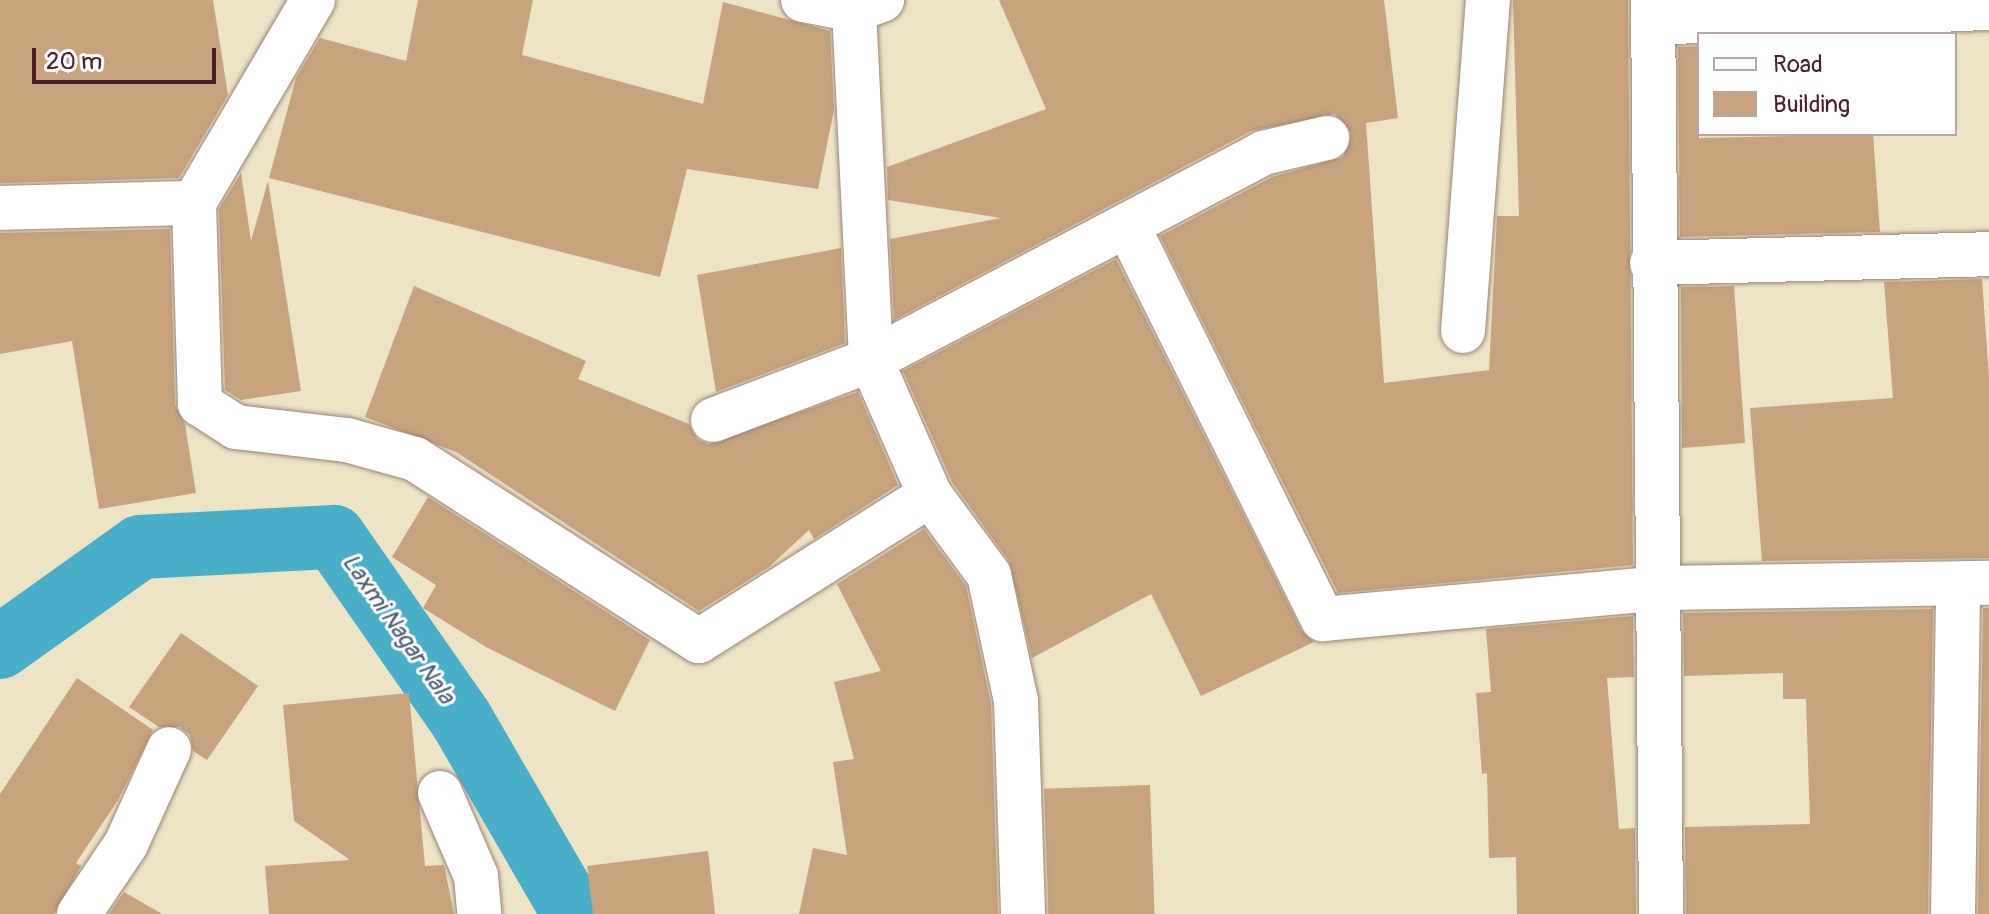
<!DOCTYPE html>
<style>
body{margin:0}
#map{position:relative;width:1989px;height:914px;overflow:hidden;background:#ece4c5;font-family:Pangolin,sans-serif}
div>[style]{position:absolute}
.canal>*{height:64px;margin:-32px;padding:0 32px;transform-origin:32px;border-radius:32px;background:#49afc8}
.building>*{inset:0;background:#c7a37e;transform-origin:0 0}
.roads{filter:drop-shadow(0 0 2px #9b8278) drop-shadow(0 0 2px #9b8278)}
.minor>*{height:44px;margin:-22px;padding:0 22px;transform-origin:22px;border-radius:22px;background:#fff}
span{translate:-50% -50%;white-space:nowrap;text-align:center;line-height:1.15;-webkit-text-stroke:6px #fff;paint-order:stroke}
.water-label{font-size:24px;color:#4a6072;font-style:italic}
.legend{position:absolute;left:1697px;top:32px;width:260px;height:104px;box-sizing:border-box;background:#fff;border:2px solid #b7a5aa;margin:0;padding:10px 14px;list-style:none;font-size:24px;color:#4a1f2b}
.legend li{display:flex;align-items:center;gap:16px;height:40px}
.legend b{width:40px;border:2px solid #b7a5aa}
.scale{position:absolute;left:32px;top:48px;width:184px;height:36px;box-sizing:border-box;border:4px solid #4a1f2b;border-top:0;padding-left:10px;font-size:24px;line-height:28px;white-space:nowrap;color:#4a1f2b;-webkit-text-stroke:6px #fff;paint-order:stroke}
</style>
<div id="map">
<div class="canal">
<i style="left:0;top:647px;width:172px;rotate:-35.5deg"></i>
<i style="left:140px;top:547px;width:194px;rotate:-3deg"></i>
<i style="left:334px;top:537px;width:222px;rotate:55.1deg"></i>
<i style="left:461px;top:719px;width:225px;rotate:59.9deg"></i>
</div>
<div class="building">
<i style="clip-path:polygon(0 0,213px 0,228px 95px,179px 178px,0 183px)"></i>
<i style="clip-path:polygon(418px 0,533px 0,522px 55px,703px 104px,723px 2px,830px 31px,834px 110px,818px 189px,687px 169px,660px 277px,269px 178px,296px 78px,320px 38px,406px 61px)"></i>
<i style="clip-path:polygon(999px 0,1384px 0,1398px 118px,1366px 123px,1384px 383px,1489px 370px,1497px 216px,1519px 216px,1513px 0,1628px 0,1633px 565px,1338px 593px,1160px 236px,1272px 177px,1343px 157px,1351px 133px,1335px 114px,1251px 131px,894px 320px,890px 239px,1001px 218px,888px 200px,887px 167px,1046px 109px)"></i>
<i style="clip-path:polygon(1699px 46px,1699px 138px,1873px 134px,1880px 232px,1680px 237px,1678px 47px)"></i>
<i style="clip-path:polygon(241px 173px,251px 241px,268px 181px,301px 391px,241px 400px,225px 390px,219px 209px)"></i>
<i style="clip-path:polygon(170px 229px,175px 405px,185px 424px,196px 493px,99px 509px,72px 341px,0 354px,0 233px)"></i>
<i style="clip-path:polygon(841px 248px,845px 343px,716px 392px,697px 275px)"></i>
<i style="clip-path:polygon(1116px 259px,1301px 630px,1314px 642px,1201px 696px,1151px 594px,1032px 658px,1009px 561px,952px 482px,903px 371px)"></i>
<i style="clip-path:polygon(1982px 279px,1989px 377px,1989px 558px,1762px 561px,1750px 408px,1893px 398px,1884px 282px)"></i>
<i style="clip-path:polygon(414px 286px,586px 361px,578px 379px,689px 424px,697px 439px,708px 444px,858px 392px,898px 485px,814px 539px,809px 530px,769px 567px,699px 611px,456px 452px,365px 417px)"></i>
<i style="clip-path:polygon(1734px 286px,1745px 443px,1682px 448px,1681px 287px)"></i>
<i style="clip-path:polygon(428px 497px,650px 640px,615px 711px,486px 647px,423px 608px,436px 585px,392px 557px)"></i>
<i style="clip-path:polygon(924px 529px,966px 586px,991px 704px,998px 914px,799px 914px,813px 848px,847px 855px,833px 762px,854px 759px,834px 682px,881px 671px,837px 584px)"></i>
<i style="clip-path:polygon(1983px 608px,1989px 608px,1989px 914px,1978px 914px)"></i>
<i style="clip-path:polygon(1933px 609px,1928px 914px,1686px 914px,1685px 827px,1810px 824px,1806px 699px,1783px 699px,1783px 673px,1684px 676px,1683px 613px)"></i>
<i style="clip-path:polygon(1633px 616px,1634px 677px,1607px 678px,1619px 829px,1635px 828px,1636px 914px,1517px 914px,1516px 857px,1489px 858px,1487px 773px,1482px 774px,1476px 693px,1491px 692px,1486px 629px)"></i>
<i style="clip-path:polygon(181px 633px,258px 686px,207px 760px,193px 751px,190px 735px,180px 727px,159px 727px,129px 707px)"></i>
<i style="clip-path:polygon(77px 678px,153px 730px,118px 800px,76px 863px,81px 866px,54px 914px,0 914px,0 794px)"></i>
<i style="clip-path:polygon(409px 693px,425px 866px,444px 865px,454px 914px,269px 914px,265px 866px,350px 860px,294px 821px,283px 705px)"></i>
<i style="left:1150px;top:785px;width:129px;height:106px;rotate:88deg"></i>
<i style="clip-path:polygon(708px 851px,715px 914px,593px 914px,587px 866px)"></i>
<i style="clip-path:polygon(124px 892px,162px 914px,109px 914px)"></i>
</div>
<div class="roads">
<div class="minor">
<i style="left:313px;top:0;width:235px;rotate:120.4deg"></i>
<i style="left:194px;top:203px;width:201px;rotate:88.3deg"></i>
<i style="left:200px;top:404px;width:43px;rotate:32.6deg"></i>
<i style="left:236px;top:427px;width:112px;rotate:6.7deg"></i>
<i style="left:347px;top:440px;width:71px;rotate:15.6deg"></i>
<i style="left:415px;top:459px;width:337px;rotate:32.7deg"></i>
<i style="left:699px;top:641px;width:273px;rotate:-32.3deg"></i>
<i style="left:803px;top:0;width:52px;rotate:11.1deg"></i>
<i style="left:854px;top:10px;width:30px;rotate:-20deg"></i>
<i style="left:1653px;top:0;width:914px;rotate:89.5deg"></i>
<i style="left:854px;top:10px;width:350px;rotate:87.2deg"></i>
<i style="left:871px;top:360px;width:147px;rotate:66.4deg"></i>
<i style="left:930px;top:495px;width:99px;rotate:53.6deg"></i>
<i style="left:989px;top:575px;width:129px;rotate:77.9deg"></i>
<i style="left:1016px;top:701px;width:213px;rotate:88.1deg"></i>
<i style="left:1653px;top:23px;width:336px;rotate:-2.6deg"></i>
<i style="left:0;top:208px;width:194px;rotate:-1.5deg"></i>
<i style="left:1128px;top:227px;width:438px;rotate:63.6deg"></i>
<i style="left:1323px;top:619px;width:339px;rotate:-5.2deg"></i>
<i style="left:1661px;top:588px;width:328px;rotate:-0.9deg"></i>
<i style="left:1652px;top:263px;width:337px;rotate:-1.5deg"></i>
<i style="left:1463px;top:331px;width:332px;rotate:-85.7deg"></i>
<i style="left:713px;top:420px;width:169px;rotate:-20.8deg"></i>
<i style="left:871px;top:360px;width:443px;rotate:-27.8deg"></i>
<i style="left:1263px;top:153px;width:66px;rotate:-13.2deg"></i>
<i style="left:440px;top:793px;width:90px;rotate:66.6deg"></i>
<i style="left:476px;top:876px;width:38px;rotate:85deg"></i>
<i style="left:79px;top:914px;width:84px;rotate:-56.1deg"></i>
<i style="left:126px;top:844px;width:104px;rotate:-65.6deg"></i>
<i style="left:1953px;top:914px;width:330px;rotate:-89.1deg"></i>
</div>
</div>
<div class="water-label">
<span style="left:398px;top:629px;rotate:55deg">Laxmi Nagar Nala</span>
</div>
<ul class="legend">
<li><b style="height:10px;background:#fff"></b>Road</li>
<li><b style="height:22px;background:#c7a37e"></b>Building</li>
</ul>
<div class="scale">20 m</div>
</div>
